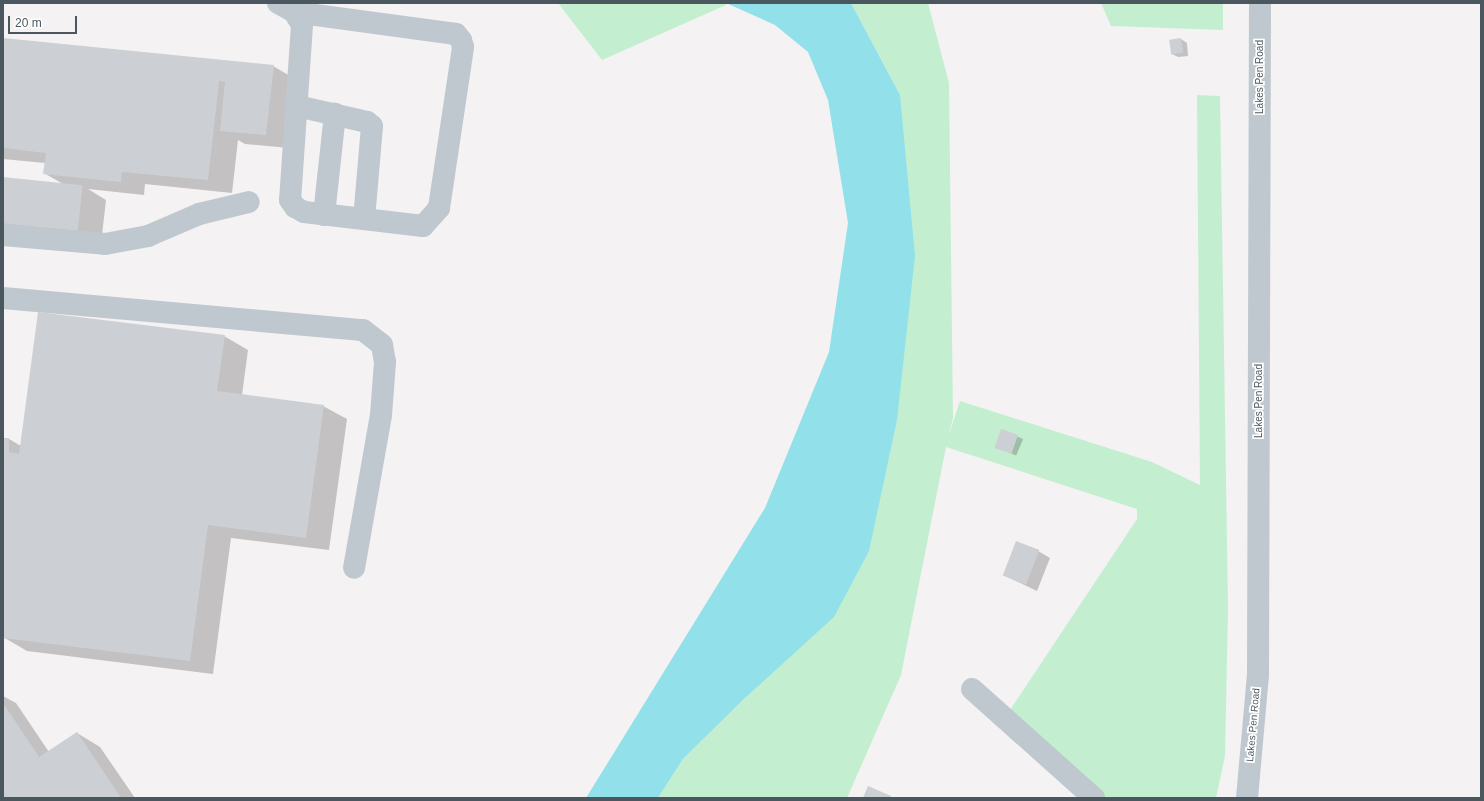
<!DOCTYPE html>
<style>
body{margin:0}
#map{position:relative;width:1484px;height:801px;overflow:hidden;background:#f4f2f2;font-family:Arial,sans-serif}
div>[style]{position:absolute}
.green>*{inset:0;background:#c3efd0}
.water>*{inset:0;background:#92e1ea}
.shadow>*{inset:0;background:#0003;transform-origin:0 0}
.building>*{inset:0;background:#ccd0d4;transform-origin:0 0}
.minor>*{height:22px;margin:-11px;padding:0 11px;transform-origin:11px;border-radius:11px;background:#bec8ce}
span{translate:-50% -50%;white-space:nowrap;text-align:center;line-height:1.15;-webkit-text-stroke:3.5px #fff;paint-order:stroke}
.street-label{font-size:10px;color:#4a575f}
.frame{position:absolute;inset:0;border:4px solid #4a575f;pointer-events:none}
.scale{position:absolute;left:8px;top:16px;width:69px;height:18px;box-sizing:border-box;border:2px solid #4a575f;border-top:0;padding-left:5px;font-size:12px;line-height:14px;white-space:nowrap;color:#4a575f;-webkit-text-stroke:3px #fff;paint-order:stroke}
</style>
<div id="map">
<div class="green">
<i style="clip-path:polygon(558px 3px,726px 3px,726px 5px,602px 60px)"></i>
<i style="clip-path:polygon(851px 3px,928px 3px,949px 83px,953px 418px,948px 437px,960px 401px,1152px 462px,1200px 485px,1197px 95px,1220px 96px,1228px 608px,1225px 756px,1216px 798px,1101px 798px,1008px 713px,1137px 519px,1137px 509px,946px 447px,901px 675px,847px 798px,658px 798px,683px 759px,746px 697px,900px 95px)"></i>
<i style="clip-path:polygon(1101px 3px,1223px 3px,1223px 30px,1111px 26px)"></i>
</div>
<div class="water">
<i style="clip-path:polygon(726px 3px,851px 3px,900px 95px,915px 256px,897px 420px,869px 551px,834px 617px,746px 697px,683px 759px,658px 798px,586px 798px,765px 508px,829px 352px,848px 223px,828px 100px,808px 52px,775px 25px)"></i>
</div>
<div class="shadow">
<i style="clip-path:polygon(3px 39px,273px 66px,297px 80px,289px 148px,245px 144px,238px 140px,232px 193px,145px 184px,144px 195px,88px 189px,106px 200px,101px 244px,3px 234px,3px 178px,63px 184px,44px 173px,45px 163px,3px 159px)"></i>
<i style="clip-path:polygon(1181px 39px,1187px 43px,1188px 56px,1178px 57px,1172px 54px)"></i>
<i style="clip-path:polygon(224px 336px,248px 350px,242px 395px,323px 406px,347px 419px,329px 550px,231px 538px,213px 674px,27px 651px,3px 637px,3px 439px,9px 439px,21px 446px)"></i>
<i style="left:1002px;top:430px;width:23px;height:18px;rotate:23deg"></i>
<i style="clip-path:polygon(1038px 551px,1050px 558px,1037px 591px,1003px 575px)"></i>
<i style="clip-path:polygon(3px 696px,16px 703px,49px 752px,77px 733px,100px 747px,135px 798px,3px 798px)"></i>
</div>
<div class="building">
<i style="clip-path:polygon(3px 38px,274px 65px,266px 135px,220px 131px,225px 82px,219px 81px,208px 180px,122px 172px,121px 182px,43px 174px,46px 153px,3px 148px)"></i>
<i style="left:1181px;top:38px;width:15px;height:12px;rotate:82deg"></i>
<i style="left:3px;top:177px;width:80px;height:46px;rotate:6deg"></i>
<i style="clip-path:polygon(38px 312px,225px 335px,217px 391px,324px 405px,306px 538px,208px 525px,190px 661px,3px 638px,3px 438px,9px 438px,9px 452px,19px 454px)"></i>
<i style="left:1001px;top:429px;width:18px;height:20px;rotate:19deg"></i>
<i style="left:1016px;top:541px;width:25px;height:37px;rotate:21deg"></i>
<i style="clip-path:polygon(3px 703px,39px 757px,77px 732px,121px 798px,3px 798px)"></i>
<i style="clip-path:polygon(868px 786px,891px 796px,891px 798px,863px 798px)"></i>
</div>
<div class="minor">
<i style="left:278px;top:3px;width:18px;rotate:29deg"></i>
<i style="left:294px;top:12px;width:15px;rotate:58deg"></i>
<i style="left:302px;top:25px;width:175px;rotate:93.9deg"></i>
<i style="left:290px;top:200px;width:9px;rotate:54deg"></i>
<i style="left:295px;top:207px;width:10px;rotate:29deg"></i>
<i style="left:304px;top:212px;width:120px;rotate:6.7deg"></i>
<i style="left:423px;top:226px;width:24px;rotate:-48deg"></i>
<i style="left:439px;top:208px;width:163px;rotate:-81.5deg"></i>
<i style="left:463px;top:47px;width:7px;rotate:-106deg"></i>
<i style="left:461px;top:40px;width:8px;rotate:-130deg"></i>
<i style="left:456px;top:34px;width:163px;rotate:-172.3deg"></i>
<i style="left:297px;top:106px;width:72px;rotate:12.9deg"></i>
<i style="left:367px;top:122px;width:6px;rotate:39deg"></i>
<i style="left:372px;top:126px;width:93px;rotate:94.9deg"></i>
<i style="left:324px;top:215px;width:102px;rotate:-83.8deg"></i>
<i style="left:3px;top:235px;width:102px;rotate:5deg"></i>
<i style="left:105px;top:244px;width:44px;rotate:-10.5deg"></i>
<i style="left:148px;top:236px;width:56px;rotate:-23.3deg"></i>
<i style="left:199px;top:214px;width:51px;rotate:-13.5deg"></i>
<i style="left:3px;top:298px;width:361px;rotate:5.1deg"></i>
<i style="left:363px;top:330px;width:24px;rotate:38deg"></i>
<i style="left:382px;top:345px;width:17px;rotate:80deg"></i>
<i style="left:385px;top:362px;width:53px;rotate:94.3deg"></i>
<i style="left:381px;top:415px;width:155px;rotate:100deg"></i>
<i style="left:972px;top:689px;width:164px;rotate:41.8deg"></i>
<i style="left:1247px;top:798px;width:124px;rotate:-84.9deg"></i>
<i style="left:1258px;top:674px;width:671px;rotate:-89.83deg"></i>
</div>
<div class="street-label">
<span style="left:1260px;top:77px;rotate:-90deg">Lakes Pen Road</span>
<span style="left:1259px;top:401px;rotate:-90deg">Lakes Pen Road</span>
<span style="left:1253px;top:725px;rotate:-85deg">Lakes Pen Road</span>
</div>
<div class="frame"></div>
<div class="scale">20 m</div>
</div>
